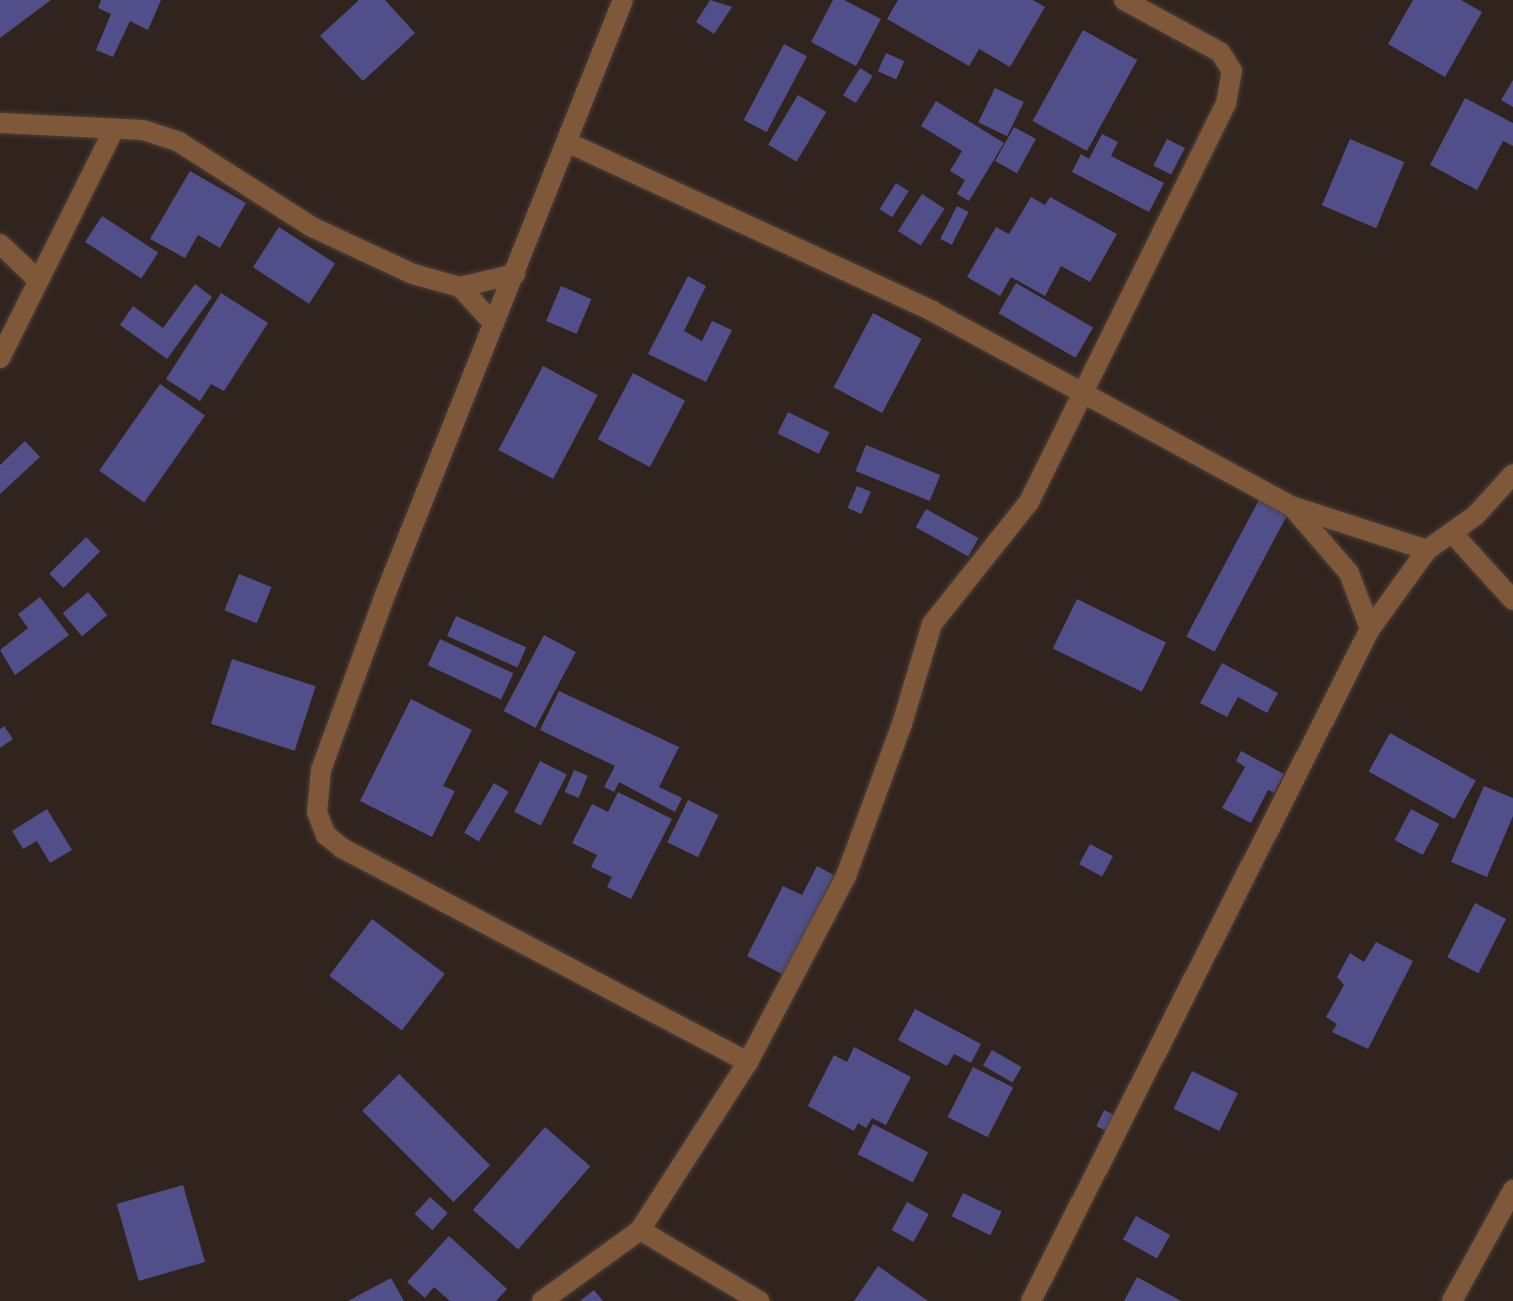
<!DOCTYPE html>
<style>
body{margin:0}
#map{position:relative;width:1513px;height:1301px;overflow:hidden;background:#31241e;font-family:Montserrat,sans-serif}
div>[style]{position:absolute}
.building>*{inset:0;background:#504f89;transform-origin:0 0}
.roads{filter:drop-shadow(0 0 2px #4c403a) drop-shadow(0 0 2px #4c403a)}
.street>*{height:20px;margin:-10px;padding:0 10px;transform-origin:10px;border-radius:10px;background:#7e5838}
span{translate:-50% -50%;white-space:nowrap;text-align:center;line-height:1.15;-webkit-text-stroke:6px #271a15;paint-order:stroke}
</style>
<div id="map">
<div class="building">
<i style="clip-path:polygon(0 0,51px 0,0 38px)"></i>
<i style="clip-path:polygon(101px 0,161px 0,148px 30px,130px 21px,113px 57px,96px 50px,111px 14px,98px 8px)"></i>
<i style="clip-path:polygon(359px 0,385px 0,415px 33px,363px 81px,320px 36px)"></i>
<i style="clip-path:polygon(710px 0,732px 7px,714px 34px,696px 22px)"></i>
<i style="clip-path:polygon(833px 0,844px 0,881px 19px,856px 66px,811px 42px)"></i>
<i style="clip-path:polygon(898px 0,1033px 0,1045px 7px,1010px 67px,979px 49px,969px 66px,887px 19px)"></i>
<i style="clip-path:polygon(1413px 0,1461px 0,1482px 12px,1445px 77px,1388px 44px)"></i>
<i style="left:1083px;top:30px;width:62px;height:104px;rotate:29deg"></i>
<i style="left:784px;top:44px;width:26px;height:86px;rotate:28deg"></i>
<i style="left:886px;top:53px;width:20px;height:20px;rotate:24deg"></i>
<i style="left:860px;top:68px;width:15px;height:32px;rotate:32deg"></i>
<i style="clip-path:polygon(1513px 80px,1513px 107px,1501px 100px)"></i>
<i style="left:995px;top:88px;width:32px;height:38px;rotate:26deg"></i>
<i style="left:798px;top:95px;width:33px;height:58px;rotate:31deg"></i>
<i style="clip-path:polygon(1465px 98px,1513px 123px,1513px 146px,1503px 141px,1477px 190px,1430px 165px)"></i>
<i style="clip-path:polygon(936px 101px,1004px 143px,969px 201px,957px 194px,965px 180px,950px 171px,962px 151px,921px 126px)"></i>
<i style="left:1014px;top:127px;width:25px;height:39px;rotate:29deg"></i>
<i style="clip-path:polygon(1102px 134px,1118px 142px,1111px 156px,1164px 183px,1149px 212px,1072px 172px,1081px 154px,1089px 159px)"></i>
<i style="left:1167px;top:139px;width:20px;height:30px;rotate:27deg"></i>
<i style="left:1350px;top:139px;width:59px;height:72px;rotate:23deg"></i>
<i style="clip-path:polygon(190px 171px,246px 203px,220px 248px,198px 235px,185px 258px,150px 239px)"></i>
<i style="left:896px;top:183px;width:15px;height:31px;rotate:32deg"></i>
<i style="left:922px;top:194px;width:27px;height:44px;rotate:33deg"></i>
<i style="clip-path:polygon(1031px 197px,1045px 205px,1050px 197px,1117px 234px,1090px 282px,1061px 266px,1045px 296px,1011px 277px,1000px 296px,967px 277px,996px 227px,1009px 234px)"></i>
<i style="left:957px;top:206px;width:13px;height:37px;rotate:27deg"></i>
<i style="left:102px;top:216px;width:67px;height:31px;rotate:33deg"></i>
<i style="left:279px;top:227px;width:67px;height:48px;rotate:33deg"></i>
<i style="clip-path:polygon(688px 276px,706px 286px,684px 331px,702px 341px,712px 321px,732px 330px,706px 382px,648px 354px)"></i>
<i style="left:1016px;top:283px;width:89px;height:35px;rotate:30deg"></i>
<i style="clip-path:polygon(195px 284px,212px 297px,167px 359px,120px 325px,133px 306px,163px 328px)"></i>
<i style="left:561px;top:286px;width:33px;height:38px;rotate:23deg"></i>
<i style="clip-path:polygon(221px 293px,268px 323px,224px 391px,211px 384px,200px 401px,166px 379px)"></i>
<i style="left:873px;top:313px;width:55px;height:84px;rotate:28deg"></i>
<i style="left:543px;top:366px;width:62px;height:95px;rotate:28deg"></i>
<i style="left:633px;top:373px;width:59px;height:75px;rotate:28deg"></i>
<i style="left:160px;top:384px;width:55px;height:106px;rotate:35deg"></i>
<i style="left:788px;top:412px;width:46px;height:24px;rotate:26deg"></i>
<i style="clip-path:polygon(25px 441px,40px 457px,0 494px,0 465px)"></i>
<i style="left:866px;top:445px;width:80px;height:28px;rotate:22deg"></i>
<i style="left:857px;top:486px;width:15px;height:24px;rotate:23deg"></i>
<i style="left:1260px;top:498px;width:32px;height:157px;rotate:28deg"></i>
<i style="left:926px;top:509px;width:60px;height:21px;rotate:29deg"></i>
<i style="left:86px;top:537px;width:20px;height:52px;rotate:45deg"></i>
<i style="left:239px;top:574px;width:35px;height:39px;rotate:22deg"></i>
<i style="left:88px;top:592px;width:30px;height:33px;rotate:50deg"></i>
<i style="clip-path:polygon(40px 597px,69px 635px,15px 675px,0 650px,28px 628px,18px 614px)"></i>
<i style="left:1077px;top:599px;width:99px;height:55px;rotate:26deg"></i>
<i style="left:456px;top:616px;width:77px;height:22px;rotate:24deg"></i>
<i style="left:544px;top:635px;width:36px;height:86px;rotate:28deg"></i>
<i style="left:440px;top:639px;width:81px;height:29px;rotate:25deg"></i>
<i style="left:232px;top:659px;width:88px;height:68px;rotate:18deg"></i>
<i style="clip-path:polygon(1222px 663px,1278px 693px,1267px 713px,1238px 697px,1227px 717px,1200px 703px)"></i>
<i style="clip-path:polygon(559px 691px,679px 747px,659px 787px,682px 798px,675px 812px,619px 782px,614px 792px,604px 787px,615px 766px,540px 730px)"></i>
<i style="clip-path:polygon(411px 699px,472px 730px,443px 786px,455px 791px,432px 837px,360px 801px)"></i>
<i style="clip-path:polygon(4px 726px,13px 739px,0 748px,0 729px)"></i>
<i style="left:1390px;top:733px;width:98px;height:44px;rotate:29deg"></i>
<i style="clip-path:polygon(1241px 751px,1284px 774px,1274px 793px,1268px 790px,1251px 823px,1222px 808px,1245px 767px,1236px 761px)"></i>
<i style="left:540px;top:761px;width:30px;height:57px;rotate:27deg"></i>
<i style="left:574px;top:770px;width:15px;height:24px;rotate:23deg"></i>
<i style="left:494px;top:783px;width:17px;height:58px;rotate:31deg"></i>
<i style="clip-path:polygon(1484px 786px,1513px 798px,1513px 816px,1487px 877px,1451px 862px)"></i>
<i style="clip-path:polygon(618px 792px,672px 819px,631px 899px,607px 887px,612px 877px,591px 867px,597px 855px,572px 843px,592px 804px,608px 812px)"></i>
<i style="left:688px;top:800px;width:34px;height:47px;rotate:26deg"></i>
<i style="clip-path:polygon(47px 809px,72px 850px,50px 863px,37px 841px,23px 849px,12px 831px)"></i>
<i style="left:1411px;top:809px;width:32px;height:35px;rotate:28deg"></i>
<i style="left:1090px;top:844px;width:26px;height:23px;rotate:28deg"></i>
<i style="clip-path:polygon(817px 866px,834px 875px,784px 975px,747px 956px,783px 886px,802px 895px)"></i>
<i style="left:1475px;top:903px;width:35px;height:61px;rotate:27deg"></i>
<i style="left:372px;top:919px;width:91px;height:71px;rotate:37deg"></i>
<i style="clip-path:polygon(1376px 942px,1413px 961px,1368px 1049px,1332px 1032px,1337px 1024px,1326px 1017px,1344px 985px,1337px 977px,1350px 953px,1364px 962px)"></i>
<i style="clip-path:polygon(915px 1009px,981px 1044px,971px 1063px,954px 1054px,947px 1066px,898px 1040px)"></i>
<i style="clip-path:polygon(854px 1047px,911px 1077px,886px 1125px,872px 1118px,866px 1128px,858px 1123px,854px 1131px,808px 1106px,834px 1055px,847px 1062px)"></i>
<i style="left:992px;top:1050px;width:34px;height:18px;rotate:30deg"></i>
<i style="left:973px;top:1067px;width:45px;height:56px;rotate:27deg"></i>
<i style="left:1192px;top:1071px;width:51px;height:42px;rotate:26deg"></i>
<i style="left:399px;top:1074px;width:129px;height:52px;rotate:45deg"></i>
<i style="left:1104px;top:1110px;width:14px;height:18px;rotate:25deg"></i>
<i style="left:873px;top:1124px;width:62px;height:34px;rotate:27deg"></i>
<i style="left:545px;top:1127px;width:60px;height:110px;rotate:41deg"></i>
<i style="left:183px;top:1185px;width:80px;height:69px;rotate:74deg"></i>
<i style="left:963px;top:1193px;width:43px;height:26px;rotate:26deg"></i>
<i style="left:430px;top:1197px;width:24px;height:23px;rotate:42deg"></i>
<i style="left:907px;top:1202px;width:25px;height:32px;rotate:29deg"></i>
<i style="left:1136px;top:1216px;width:39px;height:27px;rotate:29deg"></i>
<i style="clip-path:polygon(449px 1236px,507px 1289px,496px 1301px,450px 1301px,434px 1287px,425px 1298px,407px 1282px)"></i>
<i style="clip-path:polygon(878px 1266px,928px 1301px,854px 1301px)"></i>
<i style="clip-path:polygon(1137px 1277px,1181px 1301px,1124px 1301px)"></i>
<i style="clip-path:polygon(391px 1278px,404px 1301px,348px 1301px)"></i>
<i style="clip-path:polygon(594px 1290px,603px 1301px,580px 1301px)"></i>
</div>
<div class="roads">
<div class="street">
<i style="left:623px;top:0;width:641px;rotate:111.8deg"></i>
<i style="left:385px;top:595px;width:186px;rotate:110.1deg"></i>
<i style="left:321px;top:770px;width:42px;rotate:95.4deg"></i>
<i style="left:317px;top:812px;width:25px;rotate:69deg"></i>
<i style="left:326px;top:835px;width:21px;rotate:39deg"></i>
<i style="left:342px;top:848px;width:459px;rotate:27.8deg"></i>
<i style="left:0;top:123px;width:143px;rotate:2.8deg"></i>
<i style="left:143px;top:130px;width:38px;rotate:18deg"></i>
<i style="left:179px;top:142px;width:158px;rotate:32.6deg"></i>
<i style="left:312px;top:227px;width:111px;rotate:25deg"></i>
<i style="left:413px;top:274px;width:49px;rotate:15.5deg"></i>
<i style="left:460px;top:287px;width:57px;rotate:-13.3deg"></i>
<i style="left:567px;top:142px;width:402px;rotate:24.8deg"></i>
<i style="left:932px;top:311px;width:409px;rotate:28.5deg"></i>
<i style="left:1291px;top:506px;width:143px;rotate:17.9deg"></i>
<i style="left:0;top:244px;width:51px;rotate:43.4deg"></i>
<i style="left:460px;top:287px;width:50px;rotate:47.4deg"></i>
<i style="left:0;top:358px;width:256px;rotate:-63.5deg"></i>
<i style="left:1294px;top:509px;width:84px;rotate:49.3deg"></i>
<i style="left:1349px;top:573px;width:60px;rotate:69.4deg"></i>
<i style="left:1453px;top:534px;width:89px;rotate:47.7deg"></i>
<i style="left:640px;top:1230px;width:139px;rotate:30.8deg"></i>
<i style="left:542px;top:1301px;width:121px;rotate:-35.9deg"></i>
<i style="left:640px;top:1230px;width:200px;rotate:-57.3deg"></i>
<i style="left:748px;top:1062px;width:210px;rotate:-62.2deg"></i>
<i style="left:846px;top:876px;width:162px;rotate:-69.8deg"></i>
<i style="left:902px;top:724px;width:104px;rotate:-73.3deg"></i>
<i style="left:932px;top:624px;width:156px;rotate:-51.5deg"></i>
<i style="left:1029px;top:502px;width:444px;rotate:-63.7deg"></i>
<i style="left:1226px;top:104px;width:34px;rotate:-80deg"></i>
<i style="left:1232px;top:71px;width:22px;rotate:-122deg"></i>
<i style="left:1220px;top:52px;width:109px;rotate:-151.6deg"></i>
<i style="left:1031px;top:1301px;width:753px;rotate:-63.23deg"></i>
<i style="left:1370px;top:629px;width:97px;rotate:-54.2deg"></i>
<i style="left:1427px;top:550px;width:60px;rotate:-35.5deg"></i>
<i style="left:1476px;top:515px;width:55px;rotate:-47.9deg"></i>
<i style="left:1452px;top:1301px;width:127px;rotate:-61.2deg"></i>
</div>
</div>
</div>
